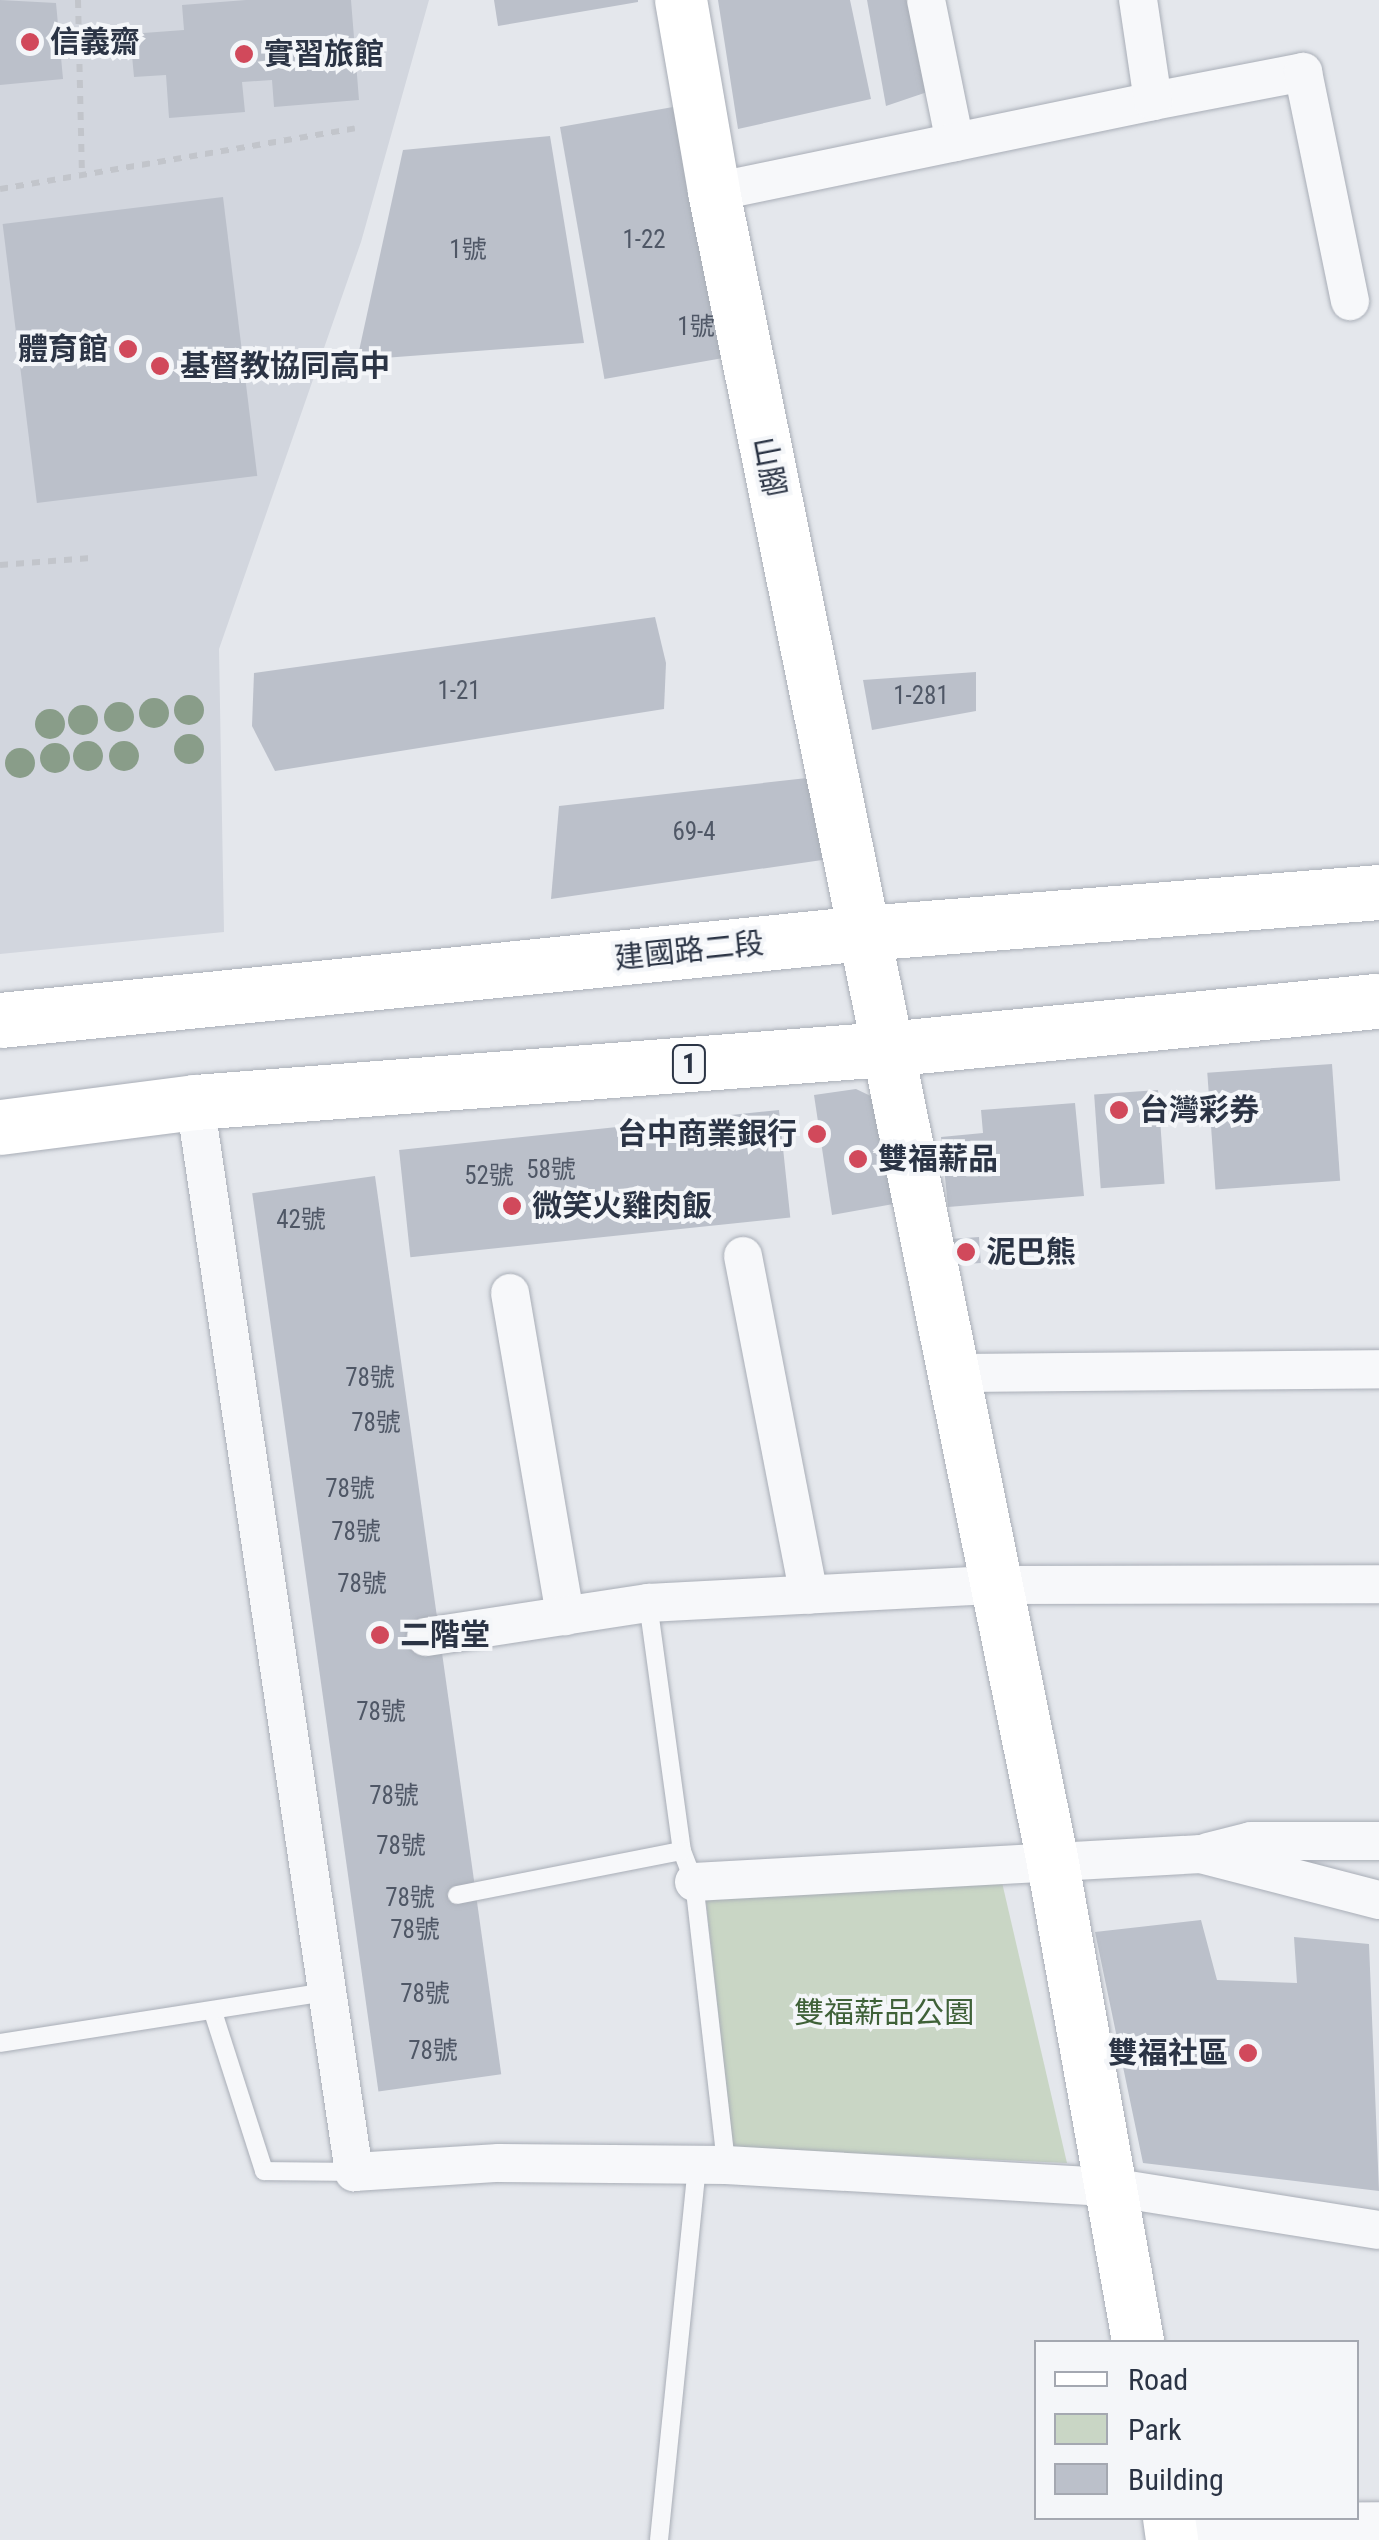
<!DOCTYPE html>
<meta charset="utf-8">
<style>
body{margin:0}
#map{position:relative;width:1379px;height:2540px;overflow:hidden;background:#e4e7ec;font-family:"Roboto Condensed","Noto Sans TC",sans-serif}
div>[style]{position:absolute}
.built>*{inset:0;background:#d2d6de}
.green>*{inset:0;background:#c9d6c5}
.building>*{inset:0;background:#bbc0ca;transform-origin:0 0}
.path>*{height:6px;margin-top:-3px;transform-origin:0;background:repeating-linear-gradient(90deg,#c2c5cb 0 8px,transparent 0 16px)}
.roads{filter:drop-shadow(0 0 2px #a9aeb7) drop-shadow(0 0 2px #a9aeb7)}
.lane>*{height:18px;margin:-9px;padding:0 9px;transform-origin:9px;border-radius:9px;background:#f7f8fa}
.street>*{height:38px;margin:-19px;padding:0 19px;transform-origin:19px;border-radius:19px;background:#f7f8fa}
.secondary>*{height:52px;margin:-26px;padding:0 26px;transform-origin:26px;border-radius:26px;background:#fff}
.primary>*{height:55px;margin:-27.5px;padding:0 27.5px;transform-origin:27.5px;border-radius:27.5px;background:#fff}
.trees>*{width:30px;height:30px;margin:-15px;border-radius:50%;background:#899d89}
.dots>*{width:28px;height:28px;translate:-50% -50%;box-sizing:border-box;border:5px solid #f4f6f9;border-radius:50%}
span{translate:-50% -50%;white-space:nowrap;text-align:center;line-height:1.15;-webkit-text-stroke:8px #f4f6f9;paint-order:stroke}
.number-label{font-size:25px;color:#4f5766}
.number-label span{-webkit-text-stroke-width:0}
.shield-label span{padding:2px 8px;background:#f4f6f9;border:2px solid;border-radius:8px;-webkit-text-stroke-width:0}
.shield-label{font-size:28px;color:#2b3445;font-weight:700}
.poi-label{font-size:30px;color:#2b3445;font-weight:700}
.left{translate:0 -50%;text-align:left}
.right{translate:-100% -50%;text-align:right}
.street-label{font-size:30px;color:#2b3445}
.park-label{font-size:30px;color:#3f6138}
.legend{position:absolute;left:1034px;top:2340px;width:325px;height:180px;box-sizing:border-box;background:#f4f6f9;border:2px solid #a4a8b1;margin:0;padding:12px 18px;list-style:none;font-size:30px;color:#2b3445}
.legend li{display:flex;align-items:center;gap:20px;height:50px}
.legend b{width:50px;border:2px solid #a4a8b1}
</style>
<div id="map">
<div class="built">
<i style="clip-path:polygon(0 0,429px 0,361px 242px,219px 649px,224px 932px,0 954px)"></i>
</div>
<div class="green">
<i style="clip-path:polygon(702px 1864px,1001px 1878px,1067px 2163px,733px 2148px)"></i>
</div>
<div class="building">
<i style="clip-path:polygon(0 0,56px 3px,63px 79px,0 85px)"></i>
<i style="clip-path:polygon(246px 0,351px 0,359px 100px,274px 107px,272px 80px,242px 82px,245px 112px,169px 118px,166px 75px,134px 77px,130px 34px,184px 30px,182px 5px)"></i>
<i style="clip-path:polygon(494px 0,638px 0,638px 2px,498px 26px)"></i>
<i style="clip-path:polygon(718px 0,850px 0,871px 99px,738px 129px)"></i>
<i style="clip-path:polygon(867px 0,930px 0,942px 87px,886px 106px)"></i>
<i style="left:690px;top:104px;width:256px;height:132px;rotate:80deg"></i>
<i style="clip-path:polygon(550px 136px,584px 343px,357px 360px,403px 150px)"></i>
<i style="left:223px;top:197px;width:281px;height:222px;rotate:83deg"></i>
<i style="clip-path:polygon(655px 617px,666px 663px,664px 709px,275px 771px,252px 726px,254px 673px)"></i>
<i style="clip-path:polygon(976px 672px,976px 711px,872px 730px,863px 680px)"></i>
<i style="clip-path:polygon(825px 776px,836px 858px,551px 899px,559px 806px)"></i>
<i style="left:1332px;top:1064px;width:117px;height:125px;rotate:86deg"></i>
<i style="clip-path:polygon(856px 1089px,877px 1099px,899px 1203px,832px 1215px,814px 1095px)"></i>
<i style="left:1158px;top:1090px;width:94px;height:64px;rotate:86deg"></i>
<i style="clip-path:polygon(1075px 1103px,1084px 1196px,948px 1207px,941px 1137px,983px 1133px,981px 1110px)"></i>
<i style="left:779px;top:1110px;width:108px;height:382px;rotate:84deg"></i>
<i style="left:375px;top:1176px;width:907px;height:124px;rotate:82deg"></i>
<i style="left:979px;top:1237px;width:26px;height:29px;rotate:86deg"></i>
<i style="clip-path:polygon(1201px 1920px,1217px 1980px,1297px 1983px,1294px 1937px,1369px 1944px,1379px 2191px,1143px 2163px,1095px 1932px)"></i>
</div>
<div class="path">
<i style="left:78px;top:0;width:173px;rotate:88.7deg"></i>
<i style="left:0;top:189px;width:360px;rotate:-9.7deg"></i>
<i style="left:0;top:565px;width:91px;rotate:-4.4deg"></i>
</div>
<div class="roads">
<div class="lane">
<i style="left:648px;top:1603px;width:250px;rotate:82.2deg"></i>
<i style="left:682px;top:1851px;width:33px;rotate:69deg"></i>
<i style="left:694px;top:1882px;width:285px;rotate:83.5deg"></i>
<i style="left:457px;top:1895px;width:229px;rotate:-11.1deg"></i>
<i style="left:213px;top:2012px;width:167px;rotate:72.2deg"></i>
<i style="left:264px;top:2171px;width:90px;rotate:0.6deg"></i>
<i style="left:0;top:2043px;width:330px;rotate:-8.9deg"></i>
<i style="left:659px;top:2540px;width:377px;rotate:-84.2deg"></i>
</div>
<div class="street">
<i style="left:926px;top:0;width:145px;rotate:78.5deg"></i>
<i style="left:1153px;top:101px;width:153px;rotate:-10.9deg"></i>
<i style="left:1303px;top:72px;width:234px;rotate:78.4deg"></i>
<i style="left:714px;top:192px;width:448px;rotate:-11.7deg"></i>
<i style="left:1153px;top:101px;width:102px;rotate:-98.4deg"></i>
<i style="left:195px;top:1102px;width:1082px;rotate:81.55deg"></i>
<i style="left:354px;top:2172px;width:145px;rotate:-3.6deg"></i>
<i style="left:499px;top:2163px;width:227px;rotate:0.5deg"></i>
<i style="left:726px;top:2165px;width:385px;rotate:3.3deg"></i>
<i style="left:1110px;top:2187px;width:272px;rotate:9.1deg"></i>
<i style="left:743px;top:1256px;width:345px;rotate:79deg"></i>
<i style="left:510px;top:1293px;width:328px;rotate:80.3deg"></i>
<i style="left:952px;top:1373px;width:427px;rotate:-0.5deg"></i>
<i style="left:426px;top:1637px;width:225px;rotate:-8.7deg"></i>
<i style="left:648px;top:1603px;width:348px;rotate:-3deg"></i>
<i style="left:996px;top:1585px;width:383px;rotate:-0.1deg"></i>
<i style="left:1208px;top:1852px;width:44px;rotate:-14.3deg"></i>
<i style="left:1251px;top:1841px;width:128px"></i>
<i style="left:694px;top:1882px;width:508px;rotate:-3.16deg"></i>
<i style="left:1201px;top:1854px;width:184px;rotate:14.5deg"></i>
<i style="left:1169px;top:2523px;width:210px;rotate:-0.5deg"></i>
</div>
<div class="secondary">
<i style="left:681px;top:0;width:195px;rotate:80.2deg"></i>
<i style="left:714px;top:192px;width:1700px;rotate:78.53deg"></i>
<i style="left:1052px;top:1858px;width:492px;rotate:79.9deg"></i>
<i style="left:1169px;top:2518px;width:22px;rotate:82deg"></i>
</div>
<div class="primary">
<i style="left:0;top:1020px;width:868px;rotate:-5.75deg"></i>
<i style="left:864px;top:933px;width:517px;rotate:-4.55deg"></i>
<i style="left:0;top:1127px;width:197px;rotate:-7.3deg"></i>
<i style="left:195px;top:1102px;width:693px;rotate:-4.39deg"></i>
<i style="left:886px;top:1049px;width:495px;rotate:-5.6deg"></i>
</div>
</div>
<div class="trees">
<i style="left:189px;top:710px"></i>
<i style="left:154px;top:713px"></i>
<i style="left:119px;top:717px"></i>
<i style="left:83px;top:720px"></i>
<i style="left:50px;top:724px"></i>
<i style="left:189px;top:749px"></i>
<i style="left:88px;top:756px"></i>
<i style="left:124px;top:756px"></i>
<i style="left:55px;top:758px"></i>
<i style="left:20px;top:763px"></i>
</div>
<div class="dots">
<i style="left:30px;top:42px;background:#d1495b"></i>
<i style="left:244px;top:54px;background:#d1495b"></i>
<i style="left:128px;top:349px;background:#d1495b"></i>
<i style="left:160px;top:366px;background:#d1495b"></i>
<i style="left:1119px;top:1110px;background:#d1495b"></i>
<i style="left:817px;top:1134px;background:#d1495b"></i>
<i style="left:858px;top:1159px;background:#d1495b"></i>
<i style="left:512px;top:1206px;background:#d1495b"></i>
<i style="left:966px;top:1252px;background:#d1495b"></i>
<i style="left:380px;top:1635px;background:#d1495b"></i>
<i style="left:1248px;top:2053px;background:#d1495b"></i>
</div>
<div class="number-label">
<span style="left:644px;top:240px">1-22</span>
<span style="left:468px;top:250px">1號</span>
<span style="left:696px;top:327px">1號</span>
<span style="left:459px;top:691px">1-21</span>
<span style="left:921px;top:696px">1-281</span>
<span style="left:694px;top:832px">69-4</span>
<span style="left:551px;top:1170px">58號</span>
<span style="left:489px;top:1176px">52號</span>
<span style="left:301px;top:1220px">42號</span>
<span style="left:370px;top:1378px">78號</span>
<span style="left:376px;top:1423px">78號</span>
<span style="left:350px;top:1489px">78號</span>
<span style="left:356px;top:1532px">78號</span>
<span style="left:362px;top:1584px">78號</span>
<span style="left:381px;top:1712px">78號</span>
<span style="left:394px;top:1796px">78號</span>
<span style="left:401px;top:1846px">78號</span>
<span style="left:410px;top:1898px">78號</span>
<span style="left:415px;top:1930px">78號</span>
<span style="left:425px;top:1994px">78號</span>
<span style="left:433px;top:2051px">78號</span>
</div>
<div class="shield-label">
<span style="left:689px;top:1064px">1</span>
</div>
<div class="poi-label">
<span class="left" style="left:50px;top:42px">信義齋</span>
<span class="left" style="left:264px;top:54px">實習旅館</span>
<span class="right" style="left:108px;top:349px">體育館</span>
<span class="left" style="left:180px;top:366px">基督教協同高中</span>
<span class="left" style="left:1139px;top:1110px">台灣彩券</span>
<span class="right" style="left:797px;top:1134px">台中商業銀行</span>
<span class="left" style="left:878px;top:1159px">雙福薪品</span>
<span class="left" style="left:532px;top:1206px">微笑火雞肉飯</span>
<span class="left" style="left:986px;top:1252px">泥巴熊</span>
<span class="left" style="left:400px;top:1635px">二階堂</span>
<span class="right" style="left:1228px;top:2053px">雙福社區</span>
</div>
<div class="street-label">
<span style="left:769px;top:467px;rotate:79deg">山腳</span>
<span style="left:689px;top:951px;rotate:-6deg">建國路二段</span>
</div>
<div class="park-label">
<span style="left:884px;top:2013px">雙福薪品公園</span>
</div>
<ul class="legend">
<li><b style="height:12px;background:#fff"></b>Road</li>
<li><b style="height:28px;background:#c9d6c5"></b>Park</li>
<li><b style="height:28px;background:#bbc0ca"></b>Building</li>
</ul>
</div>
